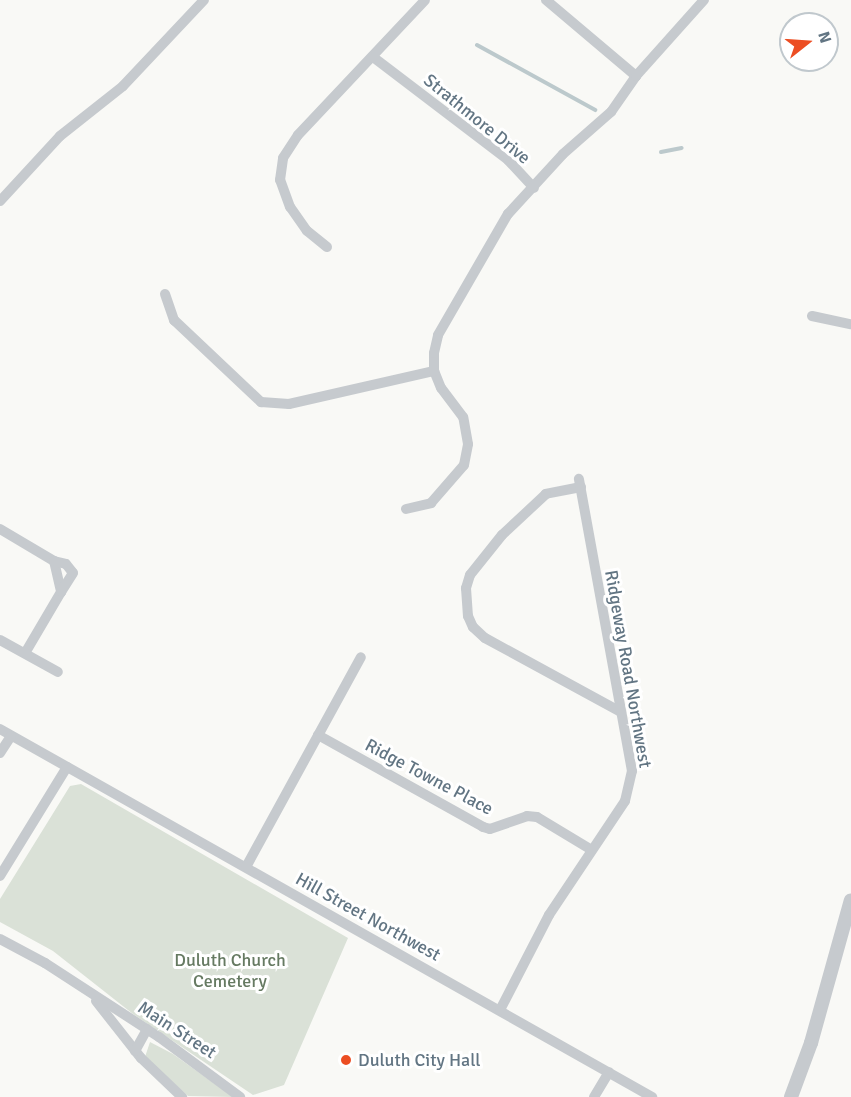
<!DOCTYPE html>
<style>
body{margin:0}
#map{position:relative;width:851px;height:1097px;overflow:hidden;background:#f9f9f6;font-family:Signika,sans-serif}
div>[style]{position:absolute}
.green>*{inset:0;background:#dae1d7}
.stream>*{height:4px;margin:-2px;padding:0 2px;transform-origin:2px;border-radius:2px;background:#bcc9cc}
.minor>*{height:10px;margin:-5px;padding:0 5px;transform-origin:5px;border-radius:5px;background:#c6cace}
.tertiary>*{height:14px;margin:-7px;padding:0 7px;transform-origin:7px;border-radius:7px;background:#c6cace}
.dots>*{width:16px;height:16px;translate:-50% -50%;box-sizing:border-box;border:3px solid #fff;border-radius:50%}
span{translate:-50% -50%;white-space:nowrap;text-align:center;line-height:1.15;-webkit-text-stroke:6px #fff;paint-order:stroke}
.street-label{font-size:18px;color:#627583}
.park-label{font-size:18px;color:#667a62}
.poi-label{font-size:18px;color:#627583}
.left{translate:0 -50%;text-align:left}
.north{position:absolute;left:779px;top:12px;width:60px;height:60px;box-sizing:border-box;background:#fff;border:2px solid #c0c8cd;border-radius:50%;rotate:73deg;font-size:16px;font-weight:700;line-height:24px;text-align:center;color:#627583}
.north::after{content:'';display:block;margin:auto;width:21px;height:27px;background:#ec4e23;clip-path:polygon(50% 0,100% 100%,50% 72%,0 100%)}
</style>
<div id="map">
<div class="green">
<i style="clip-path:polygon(81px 784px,348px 938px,284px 1085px,253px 1095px,133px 1014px,53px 951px,0 922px,0 899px,70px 786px)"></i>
<i style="clip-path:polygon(150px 1042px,173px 1054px,233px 1097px,188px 1096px,145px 1057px)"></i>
</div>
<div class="stream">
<i style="left:477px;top:45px;width:135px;rotate:28.8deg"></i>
<i style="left:661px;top:152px;width:21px;rotate:-11deg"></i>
</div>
<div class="minor">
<i style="left:546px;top:0;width:118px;rotate:40.2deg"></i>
<i style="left:373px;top:57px;width:170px;rotate:37.3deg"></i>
<i style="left:508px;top:160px;width:38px;rotate:47deg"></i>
<i style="left:0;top:201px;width:88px;rotate:-47.3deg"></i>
<i style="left:60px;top:136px;width:80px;rotate:-38.4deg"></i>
<i style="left:123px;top:86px;width:118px;rotate:-46.7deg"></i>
<i style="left:327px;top:247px;width:26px;rotate:-141deg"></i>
<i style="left:307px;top:231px;width:29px;rotate:-125deg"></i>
<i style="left:290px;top:207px;width:29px;rotate:-110deg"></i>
<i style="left:280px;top:180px;width:22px;rotate:-82deg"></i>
<i style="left:283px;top:158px;width:27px;rotate:-57deg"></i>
<i style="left:298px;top:135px;width:185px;rotate:-46.7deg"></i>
<i style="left:165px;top:294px;width:28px;rotate:71deg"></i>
<i style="left:174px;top:320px;width:120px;rotate:43.3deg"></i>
<i style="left:261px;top:402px;width:28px;rotate:4deg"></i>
<i style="left:289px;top:404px;width:149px;rotate:-12.8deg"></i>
<i style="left:812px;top:316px;width:40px;rotate:12deg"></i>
<i style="left:581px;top:487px;width:36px;rotate:169deg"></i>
<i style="left:546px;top:494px;width:60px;rotate:137deg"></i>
<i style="left:502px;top:535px;width:51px;rotate:128.7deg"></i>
<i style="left:470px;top:575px;width:14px;rotate:107deg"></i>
<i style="left:466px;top:588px;width:28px;rotate:86deg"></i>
<i style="left:468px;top:616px;width:12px;rotate:66deg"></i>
<i style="left:473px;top:627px;width:16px;rotate:43deg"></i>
<i style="left:485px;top:638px;width:155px;rotate:28.6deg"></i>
<i style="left:406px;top:509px;width:26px;rotate:-13deg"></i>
<i style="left:431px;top:503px;width:50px;rotate:-49deg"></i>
<i style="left:464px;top:465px;width:21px;rotate:-79deg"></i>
<i style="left:468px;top:444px;width:27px;rotate:-100deg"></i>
<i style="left:463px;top:417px;width:36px;rotate:-127deg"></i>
<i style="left:441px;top:388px;width:18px;rotate:-112deg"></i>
<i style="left:434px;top:371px;width:18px;rotate:-90deg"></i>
<i style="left:434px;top:353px;width:18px;rotate:-77deg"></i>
<i style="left:438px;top:335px;width:140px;rotate:-60deg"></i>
<i style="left:508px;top:214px;width:81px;rotate:-47.5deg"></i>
<i style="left:563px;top:154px;width:64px;rotate:-41.2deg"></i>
<i style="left:611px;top:112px;width:44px;rotate:-55.2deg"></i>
<i style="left:636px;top:76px;width:102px;rotate:-48.2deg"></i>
<i style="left:0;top:529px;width:63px;rotate:30.7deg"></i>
<i style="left:54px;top:561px;width:32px;rotate:77deg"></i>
<i style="left:61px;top:592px;width:71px;rotate:120.5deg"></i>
<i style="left:54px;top:561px;width:12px;rotate:14deg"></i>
<i style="left:66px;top:564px;width:11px;rotate:52deg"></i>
<i style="left:73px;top:573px;width:22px;rotate:122deg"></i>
<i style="left:0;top:640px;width:66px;rotate:28.9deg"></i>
<i style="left:0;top:729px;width:749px;rotate:29.44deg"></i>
<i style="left:318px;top:735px;width:189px;rotate:29.1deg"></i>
<i style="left:483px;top:827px;width:7px;rotate:16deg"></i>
<i style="left:490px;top:829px;width:39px;rotate:-19deg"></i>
<i style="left:527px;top:816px;width:10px;rotate:6deg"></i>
<i style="left:537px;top:817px;width:62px;rotate:31.1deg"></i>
<i style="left:0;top:753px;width:20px;rotate:-57deg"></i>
<i style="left:246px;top:867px;width:239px;rotate:-61.3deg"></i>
<i style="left:0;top:876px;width:128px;rotate:-58.4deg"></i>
<i style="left:0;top:939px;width:51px;rotate:28.1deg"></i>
<i style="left:45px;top:963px;width:136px;rotate:33deg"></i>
<i style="left:159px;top:1037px;width:101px;rotate:36.5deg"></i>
<i style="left:96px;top:1001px;width:73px;rotate:51.7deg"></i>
<i style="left:141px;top:1058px;width:57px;rotate:43.6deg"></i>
<i style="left:500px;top:1010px;width:107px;rotate:-62.7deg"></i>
<i style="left:549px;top:915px;width:137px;rotate:-56.3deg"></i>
<i style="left:625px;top:801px;width:31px;rotate:-77deg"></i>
<i style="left:632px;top:771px;width:297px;rotate:-100.3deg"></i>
<i style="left:135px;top:1051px;width:25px;rotate:-61deg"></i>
<i style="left:594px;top:1097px;width:29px;rotate:-59deg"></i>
</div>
<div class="tertiary">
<i style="left:791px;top:1097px;width:58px;rotate:-69.7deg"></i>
<i style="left:811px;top:1043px;width:148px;rotate:-74.4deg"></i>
</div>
<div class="dots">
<i style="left:346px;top:1060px;background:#ec4e23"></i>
</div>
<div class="street-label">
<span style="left:477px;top:119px;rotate:39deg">Strathmore Drive</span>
<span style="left:628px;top:669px;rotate:80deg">Ridgeway Road Northwest</span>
<span style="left:429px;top:777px;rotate:28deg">Ridge Towne Place</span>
<span style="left:368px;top:917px;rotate:29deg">Hill Street Northwest</span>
<span style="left:177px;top:1030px;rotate:33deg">Main Street</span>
</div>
<div class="park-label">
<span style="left:230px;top:971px">Duluth Church<br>Cemetery</span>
</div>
<div class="poi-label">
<span class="left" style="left:358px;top:1060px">Duluth City Hall</span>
</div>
<div class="north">N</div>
</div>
